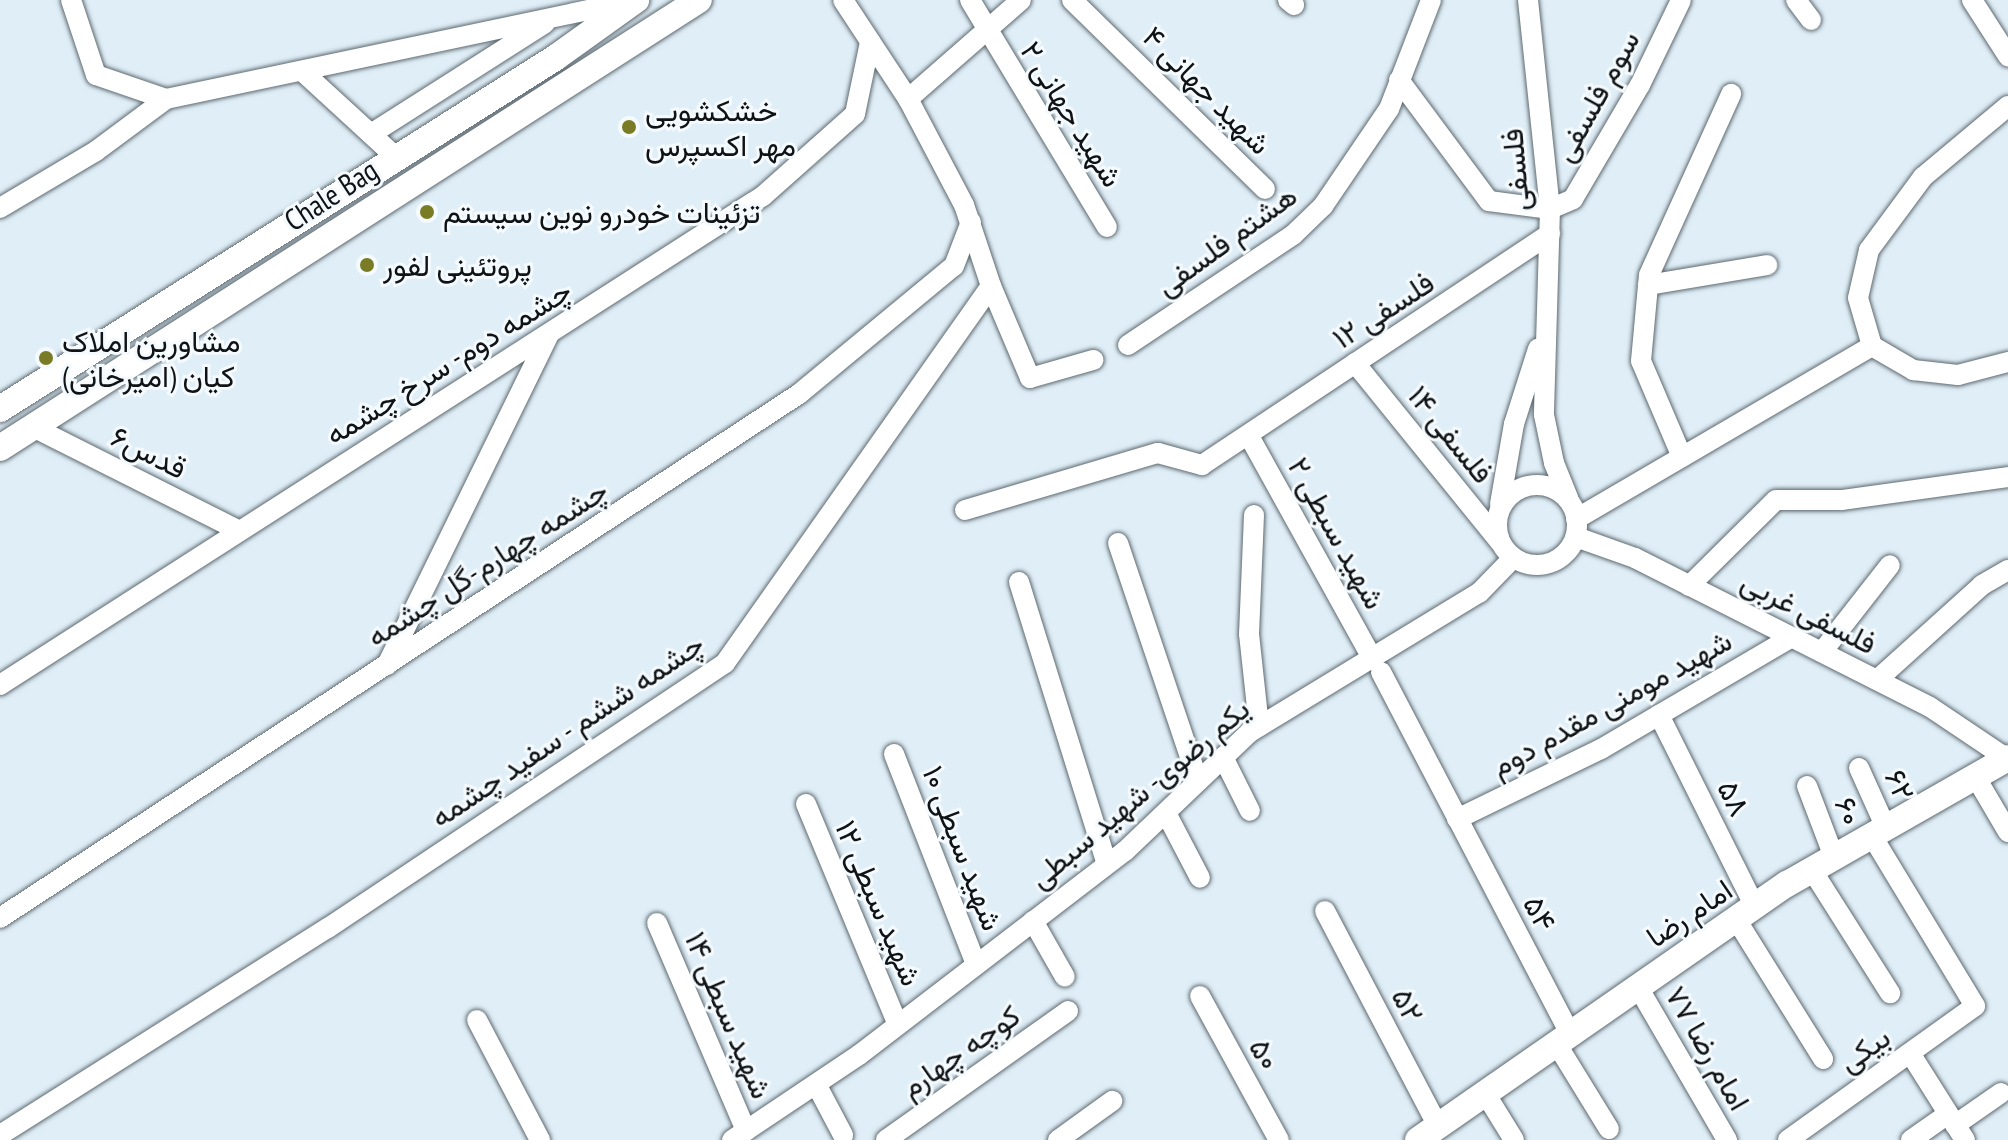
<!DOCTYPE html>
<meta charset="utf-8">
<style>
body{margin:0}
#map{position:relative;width:2008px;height:1140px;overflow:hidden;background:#e0eef7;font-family:"PT Sans Narrow",Vazirmatn,sans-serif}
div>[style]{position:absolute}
.roads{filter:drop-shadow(0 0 2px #5d6970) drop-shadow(0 0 2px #5d6970)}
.minor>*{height:20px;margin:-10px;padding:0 10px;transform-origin:10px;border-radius:10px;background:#fff}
.minor>.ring{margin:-10px;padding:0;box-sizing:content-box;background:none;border:20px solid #fff;border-radius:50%}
.major>*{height:26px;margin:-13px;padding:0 13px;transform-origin:13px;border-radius:13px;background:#fff}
.dots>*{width:22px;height:22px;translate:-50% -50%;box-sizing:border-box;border:4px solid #f4fafd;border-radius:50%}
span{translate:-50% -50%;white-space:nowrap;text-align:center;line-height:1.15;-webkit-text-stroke:6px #f4fafd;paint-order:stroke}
.street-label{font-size:30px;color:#0f1316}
.poi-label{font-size:30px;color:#0f1316}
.left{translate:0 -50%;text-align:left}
</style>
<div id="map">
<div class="roads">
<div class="minor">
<i style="left:71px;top:0;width:79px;rotate:71.6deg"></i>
<i style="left:96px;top:75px;width:74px;rotate:18.9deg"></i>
<i style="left:166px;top:99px;width:474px;rotate:-11.9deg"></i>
<i style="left:970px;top:0;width:265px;rotate:58.9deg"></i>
<i style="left:1072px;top:0;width:270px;rotate:44.4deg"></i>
<i style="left:1288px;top:0;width:8px;rotate:40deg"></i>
<i style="left:1528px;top:0;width:210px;rotate:84deg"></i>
<i style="left:1550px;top:209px;width:206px;rotate:91.7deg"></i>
<i style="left:1544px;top:415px;width:49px;rotate:78.2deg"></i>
<i style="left:1554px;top:463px;width:38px;rotate:68deg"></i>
<i style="left:1796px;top:0;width:25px;rotate:53deg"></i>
<i style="left:1972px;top:0;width:67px;rotate:57.3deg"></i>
<i style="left:302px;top:71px;width:127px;rotate:42.5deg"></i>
<i style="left:1399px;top:80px;width:151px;rotate:53.4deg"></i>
<i style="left:1489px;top:201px;width:62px;rotate:7.5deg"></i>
<i style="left:1550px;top:209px;width:25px;rotate:-23deg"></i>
<i style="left:1573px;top:199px;width:132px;rotate:-59.6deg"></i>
<i style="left:1640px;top:85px;width:94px;rotate:-64.2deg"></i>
<i style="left:908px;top:99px;width:150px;rotate:-41.2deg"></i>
<i style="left:2008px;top:106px;width:111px;rotate:140.1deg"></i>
<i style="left:1923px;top:177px;width:91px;rotate:126.5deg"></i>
<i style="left:1869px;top:250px;width:49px;rotate:102.9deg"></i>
<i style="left:1858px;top:298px;width:50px;rotate:73.7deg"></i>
<i style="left:1872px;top:346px;width:48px;rotate:30.3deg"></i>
<i style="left:1913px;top:370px;width:45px;rotate:6.3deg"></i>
<i style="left:1958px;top:375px;width:52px;rotate:-14.6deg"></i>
<i style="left:371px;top:134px;width:206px;rotate:-32.5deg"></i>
<i style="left:0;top:208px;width:112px;rotate:-30.7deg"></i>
<i style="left:96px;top:151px;width:87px;rotate:-36.6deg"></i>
<i style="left:1648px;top:285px;width:121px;rotate:-9.5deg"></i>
<i style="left:991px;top:286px;width:100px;rotate:67deg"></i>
<i style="left:1030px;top:378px;width:66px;rotate:-15.9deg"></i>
<i style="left:1128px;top:345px;width:198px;rotate:-33.7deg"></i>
<i style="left:1293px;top:235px;width:42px;rotate:-44deg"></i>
<i style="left:1323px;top:206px;width:117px;rotate:-55.8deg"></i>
<i style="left:1389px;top:109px;width:117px;rotate:-68.9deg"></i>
<i style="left:1355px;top:363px;width:230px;rotate:51deg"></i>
<i style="left:33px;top:427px;width:229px;rotate:26.7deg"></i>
<i style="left:1249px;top:436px;width:256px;rotate:61deg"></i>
<i style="left:1682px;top:457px;width:104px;rotate:-113.1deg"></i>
<i style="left:1641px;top:361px;width:86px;rotate:-84.7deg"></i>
<i style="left:1649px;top:275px;width:199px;rotate:-65.6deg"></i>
<i class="ring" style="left:1497px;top:485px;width:60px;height:60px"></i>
<i style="left:1500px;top:504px;width:81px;rotate:-80.1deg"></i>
<i style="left:1514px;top:424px;width:79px;rotate:-72.3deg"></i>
<i style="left:965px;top:510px;width:201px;rotate:-16.5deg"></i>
<i style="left:1158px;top:453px;width:46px;rotate:15.3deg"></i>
<i style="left:1202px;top:465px;width:418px;rotate:-33.6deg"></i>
<i style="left:1254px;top:515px;width:119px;rotate:92.4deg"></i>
<i style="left:1249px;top:634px;width:93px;rotate:83.8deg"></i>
<i style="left:1576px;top:519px;width:343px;rotate:-30.3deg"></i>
<i style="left:1576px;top:537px;width:63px;rotate:19.6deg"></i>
<i style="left:1635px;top:558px;width:330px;rotate:26.8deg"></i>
<i style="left:1930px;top:707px;width:92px;rotate:33.9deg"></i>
<i style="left:1118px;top:543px;width:251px;rotate:71.4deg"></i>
<i style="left:1019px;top:582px;width:295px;rotate:72.7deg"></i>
<i style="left:1689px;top:586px;width:122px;rotate:-44.7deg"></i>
<i style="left:1776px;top:500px;width:66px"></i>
<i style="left:1842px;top:500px;width:168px;rotate:-7.9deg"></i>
<i style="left:1822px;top:652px;width:110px;rotate:-52deg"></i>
<i style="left:387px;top:665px;width:369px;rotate:-63.9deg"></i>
<i style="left:1381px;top:672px;width:408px;rotate:62.4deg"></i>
<i style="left:1877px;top:680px;width:142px;rotate:-42.1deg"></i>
<i style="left:1982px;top:585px;width:30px;rotate:-30deg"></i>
<i style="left:0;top:685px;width:906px;rotate:-32.66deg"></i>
<i style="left:763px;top:196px;width:123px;rotate:-41.7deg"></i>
<i style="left:855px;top:114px;width:74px;rotate:-78.2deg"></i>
<i style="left:1659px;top:715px;width:215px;rotate:63.4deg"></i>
<i style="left:894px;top:754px;width:225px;rotate:68.7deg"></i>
<i style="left:1223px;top:757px;width:60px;rotate:63.4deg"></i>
<i style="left:1859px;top:768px;width:66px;rotate:65.8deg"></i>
<i style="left:1975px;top:776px;width:65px;rotate:59.5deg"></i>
<i style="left:1807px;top:786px;width:76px;rotate:69.2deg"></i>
<i style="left:806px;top:804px;width:239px;rotate:67.4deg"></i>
<i style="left:1166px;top:813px;width:73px;rotate:62.4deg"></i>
<i style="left:1457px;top:819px;width:160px;rotate:-25.9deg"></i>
<i style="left:1601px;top:749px;width:221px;rotate:-30.4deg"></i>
<i style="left:1812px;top:870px;width:146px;rotate:57.6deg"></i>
<i style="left:1325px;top:911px;width:243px;rotate:62.3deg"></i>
<i style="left:0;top:918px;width:955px;rotate:-33.26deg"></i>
<i style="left:799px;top:394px;width:201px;rotate:-39.6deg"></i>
<i style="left:954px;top:266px;width:47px;rotate:-68.9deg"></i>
<i style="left:1736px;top:919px;width:165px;rotate:58.1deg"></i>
<i style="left:1033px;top:921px;width:64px;rotate:60.3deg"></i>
<i style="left:657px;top:923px;width:226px;rotate:66.8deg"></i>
<i style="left:1638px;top:987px;width:177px;rotate:59.8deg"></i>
<i style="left:1200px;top:996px;width:164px;rotate:61.3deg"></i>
<i style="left:477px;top:1020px;width:136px;rotate:62.3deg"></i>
<i style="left:1556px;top:1043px;width:101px;rotate:58.4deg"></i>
<i style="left:1910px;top:1053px;width:103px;rotate:57.7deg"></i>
<i style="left:816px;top:1084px;width:58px;rotate:62.1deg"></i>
<i style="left:1485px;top:1093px;width:55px;rotate:58.3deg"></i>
<i style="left:1955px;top:1125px;width:56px;rotate:-34.8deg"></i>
<i style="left:0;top:1135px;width:388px;rotate:-32.3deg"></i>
<i style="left:328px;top:928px;width:477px;rotate:-33.7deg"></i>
<i style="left:725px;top:663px;width:461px;rotate:-54.8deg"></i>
<i style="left:991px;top:286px;width:85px;rotate:-108.4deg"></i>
<i style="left:964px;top:205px;width:120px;rotate:-117.8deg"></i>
<i style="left:908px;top:99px;width:118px;rotate:-123.3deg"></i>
<i style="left:732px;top:1140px;width:153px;rotate:-33.8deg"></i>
<i style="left:859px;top:1055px;width:335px;rotate:-37.5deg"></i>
<i style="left:1125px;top:851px;width:173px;rotate:-43.6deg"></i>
<i style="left:1250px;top:732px;width:268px;rotate:-31.3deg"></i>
<i style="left:1479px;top:593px;width:49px;rotate:-45.8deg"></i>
<i style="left:886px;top:1140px;width:223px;rotate:-35.3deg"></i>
<i style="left:1058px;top:1140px;width:67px;rotate:-35.8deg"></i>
<i style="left:1788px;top:1140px;width:230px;rotate:-35.6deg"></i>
<i style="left:1975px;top:1006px;width:199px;rotate:-121.2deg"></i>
<i style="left:1911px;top:1140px;width:45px;rotate:-35.1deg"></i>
</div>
<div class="major">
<i style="left:0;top:409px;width:657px;rotate:-32.31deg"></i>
<i style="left:555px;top:58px;width:100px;rotate:-35.6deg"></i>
<i style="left:0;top:448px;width:830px;rotate:-32.66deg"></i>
<i style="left:1418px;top:1140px;width:449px;rotate:-34.8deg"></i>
<i style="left:1787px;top:884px;width:254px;rotate:-29.7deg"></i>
</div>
</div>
<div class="dots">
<i style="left:629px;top:127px;background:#797c25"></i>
<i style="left:427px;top:212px;background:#797c25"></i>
<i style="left:367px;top:265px;background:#797c25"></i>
<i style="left:46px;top:358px;background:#797c25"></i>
</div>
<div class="street-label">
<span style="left:1207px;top:90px;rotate:45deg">۴ شهید جهانی</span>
<span style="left:1596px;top:96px;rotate:-61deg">سوم فلسفی</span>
<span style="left:1072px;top:114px;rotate:58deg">۲ شهید جهانی</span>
<span style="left:1515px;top:170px;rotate:-95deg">فلسفی</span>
<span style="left:331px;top:195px;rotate:-33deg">Chale Bag</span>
<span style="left:1226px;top:240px;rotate:-36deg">هشتم فلسفی</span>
<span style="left:1383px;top:310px;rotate:-33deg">۱۲ فلسفی</span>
<span style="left:448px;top:362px;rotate:-32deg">چشمه دوم- سرخ چشمه</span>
<span style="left:1451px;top:434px;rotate:51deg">۱۴ فلسفی</span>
<span style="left:149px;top:452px;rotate:27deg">قدس۶</span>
<span style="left:1337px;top:533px;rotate:61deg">۲ شهید سبطی</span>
<span style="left:487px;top:563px;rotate:-33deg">چشمه چهارم-گل چشمه</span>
<span style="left:1809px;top:612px;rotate:27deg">فلسفی غربی</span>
<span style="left:1611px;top:703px;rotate:-29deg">شهید مومنی مقدم دوم</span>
<span style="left:567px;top:730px;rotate:-34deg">چشمه ششم - سفید چشمه</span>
<span style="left:1900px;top:785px;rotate:66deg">۶۲</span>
<span style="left:1139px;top:793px;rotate:-40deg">یکم رضوی- شهید سبطی</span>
<span style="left:1734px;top:798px;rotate:63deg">۵۸</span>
<span style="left:1849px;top:811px;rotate:69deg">۶۰</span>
<span style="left:963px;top:848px;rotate:69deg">۱۰ شهید سبطی</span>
<span style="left:879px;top:903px;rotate:67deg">۱۲ شهید سبطی</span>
<span style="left:1540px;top:913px;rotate:62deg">۵۴</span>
<span style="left:1689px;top:913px;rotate:-34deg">امام رضا</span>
<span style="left:1408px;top:1005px;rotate:63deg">۵۲</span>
<span style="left:729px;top:1015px;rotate:67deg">شهید سبطی ۱۴</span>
<span style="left:1708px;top:1048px;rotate:60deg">امام رضا ۷۷</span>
<span style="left:1864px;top:1049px;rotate:-35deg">بیکی</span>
<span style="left:960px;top:1051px;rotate:-35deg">کوچه چهارم</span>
<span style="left:1265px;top:1054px;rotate:61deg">۵۰</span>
</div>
<div class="poi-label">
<span class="left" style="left:645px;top:127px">خشکشویی<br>مهر اکسپرس</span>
<span class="left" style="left:443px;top:212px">تزئینات خودرو نوین سیستم</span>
<span class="left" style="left:383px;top:265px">پروتئینی لفور</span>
<span class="left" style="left:62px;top:358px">مشاورین املاک<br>کیان (امیرخانی)</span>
</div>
</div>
